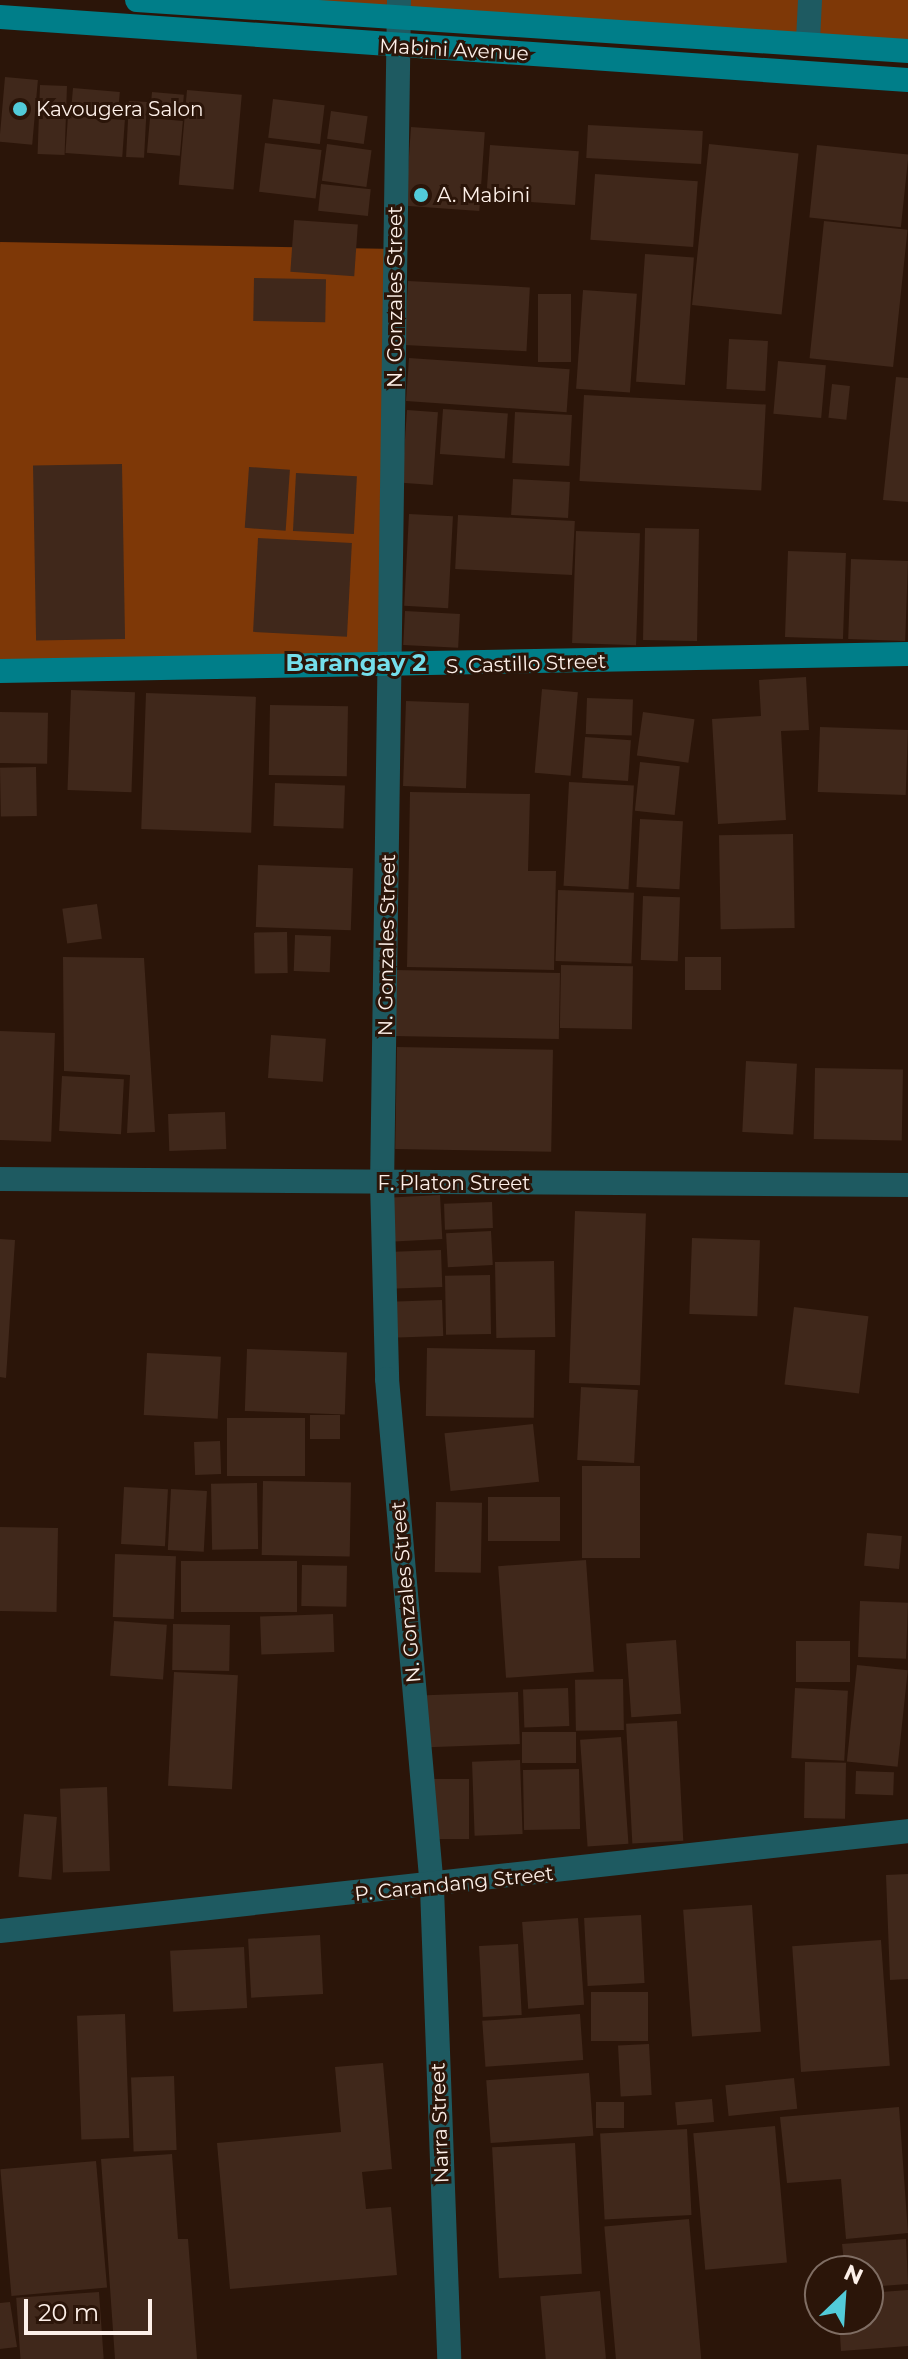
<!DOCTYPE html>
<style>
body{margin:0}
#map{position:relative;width:908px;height:2359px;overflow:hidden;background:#2b1509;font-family:Montserrat,sans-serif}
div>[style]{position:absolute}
.forest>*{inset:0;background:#7e3807;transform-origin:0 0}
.building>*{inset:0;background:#40281b;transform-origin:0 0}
.street>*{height:24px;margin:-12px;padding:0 12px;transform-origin:12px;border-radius:12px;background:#1e5a61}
.secondary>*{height:24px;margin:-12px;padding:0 12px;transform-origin:12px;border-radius:12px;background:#007e89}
.dots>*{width:22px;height:22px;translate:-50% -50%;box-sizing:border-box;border:4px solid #2b1509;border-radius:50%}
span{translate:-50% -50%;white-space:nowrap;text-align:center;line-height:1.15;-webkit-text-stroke:6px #2b1509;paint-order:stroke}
.street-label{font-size:20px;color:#fdf0e9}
.poi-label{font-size:20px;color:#fdf0e9}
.left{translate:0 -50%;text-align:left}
.quarter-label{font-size:24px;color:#74deeb;font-weight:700}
.north{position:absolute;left:804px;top:2255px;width:80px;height:80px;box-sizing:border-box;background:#2b1509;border:2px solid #7f6d63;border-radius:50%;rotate:25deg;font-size:22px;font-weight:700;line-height:32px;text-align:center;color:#fdf0e9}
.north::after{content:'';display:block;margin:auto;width:28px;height:36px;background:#52cbd9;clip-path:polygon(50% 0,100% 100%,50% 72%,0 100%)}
.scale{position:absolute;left:24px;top:2299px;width:128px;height:36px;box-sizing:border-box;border:4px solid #fdf0e9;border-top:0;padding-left:10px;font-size:24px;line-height:28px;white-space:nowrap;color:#fdf0e9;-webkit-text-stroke:6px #2b1509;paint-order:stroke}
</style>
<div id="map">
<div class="forest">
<i style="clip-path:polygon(137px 0,908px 0,908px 51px)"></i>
<i style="left:396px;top:249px;width:419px;height:396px;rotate:91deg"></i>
</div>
<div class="building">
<i style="left:5px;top:77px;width:33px;height:65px;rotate:5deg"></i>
<i style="left:40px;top:85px;width:27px;height:69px;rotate:2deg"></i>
<i style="left:73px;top:88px;width:47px;height:22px;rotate:5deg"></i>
<i style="left:187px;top:90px;width:55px;height:95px;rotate:5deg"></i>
<i style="left:152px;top:92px;width:32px;height:22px;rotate:5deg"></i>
<i style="left:273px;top:99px;width:52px;height:39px;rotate:7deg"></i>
<i style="left:129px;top:101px;width:18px;height:56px;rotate:3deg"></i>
<i style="left:331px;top:111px;width:37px;height:28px;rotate:8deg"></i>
<i style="left:68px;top:116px;width:57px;height:37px;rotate:4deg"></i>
<i style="left:150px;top:118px;width:33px;height:35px;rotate:5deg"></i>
<i style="left:588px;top:125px;width:115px;height:33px;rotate:3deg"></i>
<i style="left:411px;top:127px;width:74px;height:79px;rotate:4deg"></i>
<i style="left:265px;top:143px;width:57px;height:49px;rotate:7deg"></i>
<i style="left:327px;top:144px;width:45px;height:37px;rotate:8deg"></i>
<i style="left:709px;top:144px;width:90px;height:162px;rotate:6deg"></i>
<i style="left:490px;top:145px;width:89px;height:54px;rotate:4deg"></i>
<i style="left:817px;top:145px;width:92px;height:73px;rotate:6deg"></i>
<i style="left:595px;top:174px;width:103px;height:66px;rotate:4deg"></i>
<i style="left:321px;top:184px;width:50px;height:27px;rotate:6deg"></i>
<i style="left:294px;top:220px;width:64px;height:52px;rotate:4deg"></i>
<i style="left:824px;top:221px;width:84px;height:138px;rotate:6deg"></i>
<i style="left:645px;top:254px;width:49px;height:128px;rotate:4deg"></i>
<i style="left:254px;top:278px;width:72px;height:43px;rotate:1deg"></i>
<i style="left:408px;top:281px;width:122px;height:64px;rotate:3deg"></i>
<i style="left:583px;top:290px;width:54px;height:99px;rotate:4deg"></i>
<i style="left:538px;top:294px;width:33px;height:68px"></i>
<i style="left:729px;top:339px;width:39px;height:50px;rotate:3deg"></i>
<i style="left:409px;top:358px;width:161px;height:43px;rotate:4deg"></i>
<i style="left:778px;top:361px;width:48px;height:53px;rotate:5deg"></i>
<i style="clip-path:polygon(896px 377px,908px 378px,908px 502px,883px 500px)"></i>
<i style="left:832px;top:384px;width:18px;height:34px;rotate:6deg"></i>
<i style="left:584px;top:395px;width:182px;height:86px;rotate:3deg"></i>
<i style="left:443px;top:409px;width:65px;height:45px;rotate:4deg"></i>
<i style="left:407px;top:410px;width:31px;height:73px;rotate:4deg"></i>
<i style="left:515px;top:412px;width:57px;height:51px;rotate:3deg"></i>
<i style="left:122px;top:464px;width:175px;height:89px;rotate:89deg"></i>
<i style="left:249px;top:467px;width:41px;height:61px;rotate:4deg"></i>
<i style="left:296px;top:473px;width:61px;height:58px;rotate:3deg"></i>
<i style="left:513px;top:479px;width:57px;height:36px;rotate:3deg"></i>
<i style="left:409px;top:514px;width:44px;height:92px;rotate:3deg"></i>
<i style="left:458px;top:515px;width:117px;height:54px;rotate:3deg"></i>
<i style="left:645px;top:528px;width:54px;height:112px;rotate:1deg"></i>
<i style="left:576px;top:531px;width:64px;height:112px;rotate:2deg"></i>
<i style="left:258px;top:538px;width:94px;height:94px;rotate:3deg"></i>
<i style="left:788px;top:551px;width:58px;height:86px;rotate:2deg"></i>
<i style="left:851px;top:559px;width:57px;height:80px;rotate:2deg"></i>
<i style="left:405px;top:611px;width:55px;height:34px;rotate:3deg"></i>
<i style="clip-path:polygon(806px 677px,809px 730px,781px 731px,786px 820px,718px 824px,712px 719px,761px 716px,759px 680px)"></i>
<i style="left:542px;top:689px;width:36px;height:84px;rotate:5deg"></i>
<i style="left:71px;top:690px;width:64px;height:100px;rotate:2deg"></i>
<i style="left:146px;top:693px;width:110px;height:136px;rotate:2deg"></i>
<i style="left:587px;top:698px;width:46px;height:36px;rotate:2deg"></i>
<i style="left:406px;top:701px;width:63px;height:85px;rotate:2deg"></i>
<i style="left:270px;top:705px;width:78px;height:70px;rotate:1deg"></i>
<i style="left:0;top:712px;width:48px;height:51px;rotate:1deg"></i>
<i style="left:643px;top:712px;width:52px;height:44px;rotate:8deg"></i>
<i style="left:820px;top:727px;width:88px;height:65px;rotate:2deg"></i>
<i style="left:585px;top:737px;width:46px;height:41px;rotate:4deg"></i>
<i style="left:640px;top:762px;width:40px;height:49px;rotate:6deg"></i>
<i style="left:36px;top:767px;width:49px;height:36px;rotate:89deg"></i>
<i style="left:569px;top:782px;width:65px;height:104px;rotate:3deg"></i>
<i style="left:275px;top:783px;width:70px;height:43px;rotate:2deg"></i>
<i style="clip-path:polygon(410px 792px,530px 794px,528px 871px,556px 871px,554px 970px,407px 967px)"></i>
<i style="left:640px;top:819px;width:43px;height:68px;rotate:3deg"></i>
<i style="left:793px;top:834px;width:94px;height:74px;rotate:89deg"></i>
<i style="left:258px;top:865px;width:95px;height:62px;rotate:2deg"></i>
<i style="left:558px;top:890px;width:76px;height:71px;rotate:2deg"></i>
<i style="left:643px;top:896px;width:37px;height:64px;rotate:2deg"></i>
<i style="left:97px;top:904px;width:35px;height:35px;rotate:82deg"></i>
<i style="left:287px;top:932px;width:41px;height:33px;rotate:89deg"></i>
<i style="left:295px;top:935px;width:36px;height:36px;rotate:2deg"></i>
<i style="clip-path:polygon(63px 957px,144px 958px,155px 1132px,127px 1133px,130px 1075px,64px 1071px)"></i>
<i style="left:685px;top:957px;width:36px;height:33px"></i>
<i style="left:561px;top:965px;width:72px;height:63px;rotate:1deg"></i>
<i style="left:393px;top:970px;width:167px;height:66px;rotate:1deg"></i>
<i style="left:0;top:1031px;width:55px;height:109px;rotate:2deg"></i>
<i style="left:271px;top:1035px;width:55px;height:43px;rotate:4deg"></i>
<i style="left:397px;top:1047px;width:156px;height:102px;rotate:1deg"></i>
<i style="left:746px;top:1061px;width:51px;height:71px;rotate:3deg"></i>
<i style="left:815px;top:1068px;width:88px;height:71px;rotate:1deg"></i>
<i style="left:62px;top:1076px;width:62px;height:55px;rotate:3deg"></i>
<i style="left:225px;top:1112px;width:37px;height:57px;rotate:88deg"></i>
<i style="left:440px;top:1195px;width:44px;height:53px;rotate:87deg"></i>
<i style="left:492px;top:1202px;width:26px;height:48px;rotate:88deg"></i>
<i style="left:575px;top:1211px;width:71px;height:172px;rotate:2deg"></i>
<i style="left:491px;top:1231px;width:34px;height:45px;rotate:87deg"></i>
<i style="left:692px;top:1238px;width:68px;height:76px;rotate:2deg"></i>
<i style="clip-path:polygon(0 1239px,15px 1240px,6px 1378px,0 1377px)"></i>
<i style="left:441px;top:1250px;width:37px;height:54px;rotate:88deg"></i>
<i style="left:554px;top:1261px;width:76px;height:59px;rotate:89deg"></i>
<i style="left:490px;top:1275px;width:59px;height:45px;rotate:89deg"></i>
<i style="left:442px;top:1300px;width:36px;height:53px;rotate:88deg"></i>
<i style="left:794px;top:1307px;width:75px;height:78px;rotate:7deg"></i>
<i style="left:427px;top:1348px;width:108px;height:68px;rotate:1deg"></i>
<i style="left:247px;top:1349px;width:100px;height:62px;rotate:2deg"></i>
<i style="left:147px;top:1353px;width:74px;height:62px;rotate:3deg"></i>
<i style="left:581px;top:1387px;width:57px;height:73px;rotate:3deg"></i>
<i style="left:310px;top:1415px;width:30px;height:24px"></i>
<i style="left:227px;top:1418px;width:78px;height:58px"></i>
<i style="left:533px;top:1424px;width:58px;height:89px;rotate:84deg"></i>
<i style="left:220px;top:1441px;width:33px;height:26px;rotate:88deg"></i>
<i style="left:582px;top:1466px;width:58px;height:92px"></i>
<i style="left:263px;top:1481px;width:88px;height:74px;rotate:1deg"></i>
<i style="left:257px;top:1483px;width:66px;height:46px;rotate:89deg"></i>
<i style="left:124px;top:1487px;width:44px;height:57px;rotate:3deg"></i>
<i style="left:171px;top:1489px;width:36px;height:61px;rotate:3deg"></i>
<i style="left:560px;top:1497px;width:44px;height:72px;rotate:90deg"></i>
<i style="left:436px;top:1502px;width:46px;height:70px;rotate:1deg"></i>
<i style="left:0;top:1527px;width:58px;height:84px;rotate:1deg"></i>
<i style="left:867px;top:1533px;width:35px;height:33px;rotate:5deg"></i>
<i style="left:115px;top:1554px;width:61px;height:63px;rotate:2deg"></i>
<i style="left:586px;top:1560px;width:112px;height:88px;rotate:86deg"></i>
<i style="left:181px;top:1561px;width:116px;height:51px"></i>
<i style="left:302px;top:1565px;width:45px;height:41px;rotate:1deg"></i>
<i style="left:860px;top:1601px;width:48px;height:56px;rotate:2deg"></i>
<i style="left:333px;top:1614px;width:38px;height:73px;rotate:88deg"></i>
<i style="left:114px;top:1621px;width:53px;height:55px;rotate:4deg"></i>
<i style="left:173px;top:1624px;width:57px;height:46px;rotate:1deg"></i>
<i style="left:676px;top:1640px;width:74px;height:50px;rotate:86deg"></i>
<i style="left:796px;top:1641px;width:54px;height:41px"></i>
<i style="left:857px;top:1665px;width:51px;height:97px;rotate:6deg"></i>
<i style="left:174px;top:1672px;width:64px;height:114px;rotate:3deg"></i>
<i style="left:623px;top:1679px;width:51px;height:48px;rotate:89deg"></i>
<i style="left:568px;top:1688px;width:38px;height:45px;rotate:88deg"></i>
<i style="left:795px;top:1688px;width:53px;height:70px;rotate:3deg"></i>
<i style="left:518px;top:1692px;width:52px;height:92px;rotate:88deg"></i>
<i style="left:677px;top:1721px;width:120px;height:51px;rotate:87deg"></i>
<i style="left:522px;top:1732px;width:54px;height:31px"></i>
<i style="left:621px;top:1737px;width:107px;height:41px;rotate:86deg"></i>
<i style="left:520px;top:1760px;width:74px;height:48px;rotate:88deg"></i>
<i style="left:805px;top:1762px;width:41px;height:56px;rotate:1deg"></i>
<i style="left:579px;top:1769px;width:60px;height:56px;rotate:89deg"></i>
<i style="left:856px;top:1771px;width:38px;height:23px;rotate:2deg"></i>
<i style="left:430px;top:1779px;width:39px;height:60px"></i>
<i style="left:107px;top:1787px;width:84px;height:47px;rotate:88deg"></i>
<i style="left:24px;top:1814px;width:33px;height:63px;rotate:5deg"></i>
<i style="clip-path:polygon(908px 1874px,908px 1979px,890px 1980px,886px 1875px)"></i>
<i style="left:752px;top:1905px;width:127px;height:69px;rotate:86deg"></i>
<i style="left:641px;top:1915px;width:68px;height:57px;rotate:87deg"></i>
<i style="left:578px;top:1918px;width:87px;height:56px;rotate:86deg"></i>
<i style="left:320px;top:1935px;width:59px;height:72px;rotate:87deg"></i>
<i style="left:881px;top:1940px;width:126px;height:89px;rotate:86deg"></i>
<i style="left:518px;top:1944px;width:71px;height:39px;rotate:87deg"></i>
<i style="left:244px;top:1947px;width:61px;height:74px;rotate:87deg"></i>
<i style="left:591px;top:1992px;width:57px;height:49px"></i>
<i style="left:125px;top:2014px;width:124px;height:48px;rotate:88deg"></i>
<i style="left:580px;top:2014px;width:46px;height:98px;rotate:86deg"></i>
<i style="left:649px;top:2044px;width:51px;height:31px;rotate:87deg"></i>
<i style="clip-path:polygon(383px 2063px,392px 2169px,362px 2172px,366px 2209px,391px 2207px,397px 2275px,230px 2289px,217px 2143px,341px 2132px,335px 2067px)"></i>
<i style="left:589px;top:2073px;width:63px;height:103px;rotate:86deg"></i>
<i style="left:174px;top:2076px;width:74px;height:43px;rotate:88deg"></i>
<i style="left:794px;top:2078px;width:31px;height:69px;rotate:84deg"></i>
<i style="left:712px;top:2099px;width:23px;height:37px;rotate:85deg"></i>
<i style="left:596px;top:2102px;width:28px;height:26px"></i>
<i style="clip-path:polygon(899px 2107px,908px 2233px,846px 2239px,841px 2179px,787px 2183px,780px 2117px)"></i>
<i style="left:775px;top:2126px;width:137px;height:82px;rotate:85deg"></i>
<i style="left:687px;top:2129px;width:86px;height:87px;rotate:87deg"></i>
<i style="left:575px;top:2143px;width:131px;height:83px;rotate:87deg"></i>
<i style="clip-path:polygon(172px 2154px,178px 2239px,188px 2239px,197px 2359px,115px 2359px,101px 2159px)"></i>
<i style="left:96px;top:2161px;width:127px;height:96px;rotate:85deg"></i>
<i style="left:689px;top:2219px;width:141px;height:85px;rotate:85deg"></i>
<i style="clip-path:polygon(906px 2239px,908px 2284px,868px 2287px,868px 2271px,845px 2271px,842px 2244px)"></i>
<i style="clip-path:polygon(908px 2290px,908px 2346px,841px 2351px,839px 2319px,868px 2319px,868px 2293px)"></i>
<i style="left:600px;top:2291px;width:68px;height:60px;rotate:85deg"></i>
<i style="left:99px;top:2292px;width:67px;height:83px;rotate:86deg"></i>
<i style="clip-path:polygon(10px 2302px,17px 2347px,0 2349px,0 2303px)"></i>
</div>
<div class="street">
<i style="left:399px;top:0;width:1182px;rotate:90.82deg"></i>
<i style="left:382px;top:1182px;width:197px;rotate:88.5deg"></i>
<i style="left:387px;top:1379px;width:511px;rotate:84.95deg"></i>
<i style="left:432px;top:1888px;width:471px;rotate:87.9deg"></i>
<i style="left:808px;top:40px;width:40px;rotate:-87.1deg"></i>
<i style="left:0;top:1179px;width:908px;rotate:0.38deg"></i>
<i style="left:0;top:1931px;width:913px;rotate:-6.28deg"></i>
</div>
<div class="secondary">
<i style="left:137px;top:0;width:773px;rotate:3.78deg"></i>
<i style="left:0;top:17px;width:910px;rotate:3.97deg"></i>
<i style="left:0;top:671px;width:908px;rotate:-1.07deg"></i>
</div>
<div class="dots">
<i style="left:20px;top:109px;background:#52cbd9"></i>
<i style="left:421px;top:195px;background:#52cbd9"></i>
</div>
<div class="street-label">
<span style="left:454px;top:50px;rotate:3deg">Mabini Avenue</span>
<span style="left:395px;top:297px;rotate:-90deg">N. Gonzales Street</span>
<span style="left:526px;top:664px;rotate:-2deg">S. Castillo Street</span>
<span style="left:387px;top:945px;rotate:-89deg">N. Gonzales Street</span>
<span style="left:454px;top:1183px">F. Platon Street</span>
<span style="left:406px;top:1592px;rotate:-95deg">N. Gonzales Street</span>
<span style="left:454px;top:1884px;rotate:-6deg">P. Carandang Street</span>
<span style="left:440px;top:2123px;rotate:-92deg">Narra Street</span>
</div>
<div class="poi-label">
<span class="left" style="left:36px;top:109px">Kavougera Salon</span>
<span class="left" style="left:437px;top:195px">A. Mabini</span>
</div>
<div class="quarter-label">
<span style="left:356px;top:663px">Barangay 2</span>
</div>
<div class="north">N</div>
<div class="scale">20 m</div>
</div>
